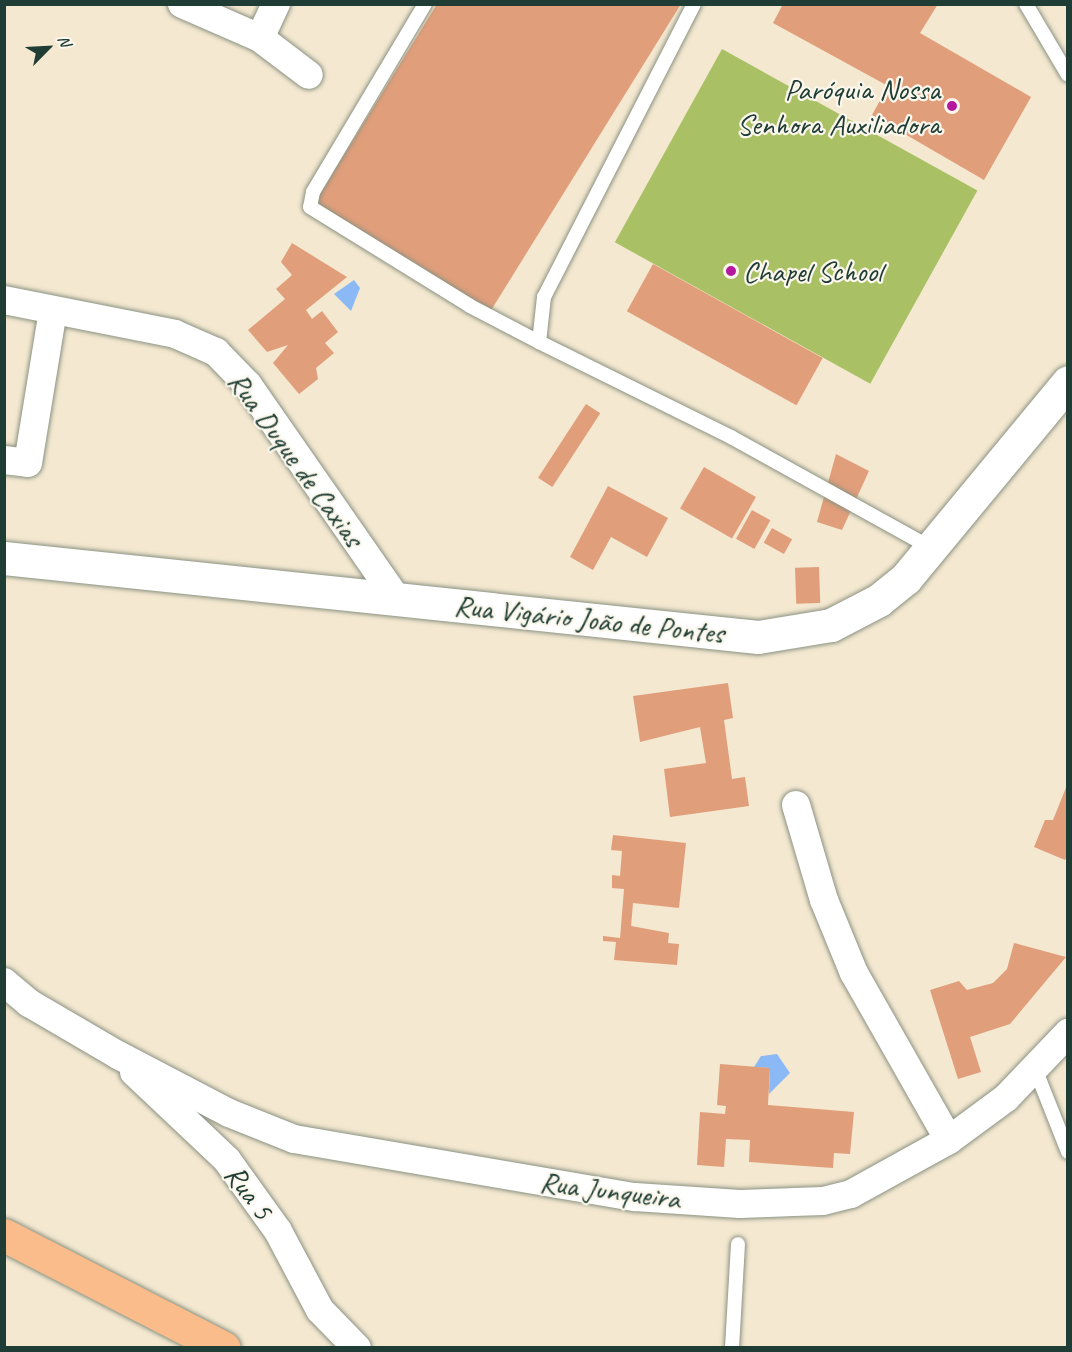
<!DOCTYPE html>
<meta charset="utf-8">
<style>
body{margin:0}
#map{position:relative;width:1072px;height:1352px;overflow:hidden;background:#f4e8d0;font-family:Caveat,sans-serif}
div>[style]{position:absolute}
.green>*{inset:0;background:#aac064;transform-origin:0 0}
.water>*{inset:0;background:#8ab9f5}
.building>*{inset:0;background:#e09e7b;transform-origin:0 0}
.roads{filter:drop-shadow(0 0 2px #8a9282) drop-shadow(0 0 2px #8a9282)}
.service>*{height:14px;margin:-7px;padding:0 7px;transform-origin:7px;border-radius:7px;background:#fff}
.minor>*{height:28px;margin:-14px;padding:0 14px;transform-origin:14px;border-radius:14px;background:#fff}
.tertiary>*{height:33px;margin:-16.5px;padding:0 16.5px;transform-origin:16.5px;border-radius:16.5px;background:#fff}
.primary>*{height:33px;margin:-16.5px;padding:0 16.5px;transform-origin:16.5px;border-radius:16.5px;background:#f9bc8a}
.dots>*{width:16px;height:16px;translate:-50% -50%;box-sizing:border-box;border:3px solid #fbf7ec;border-radius:50%}
span{translate:-50% -50%;white-space:nowrap;text-align:center;line-height:1.15;-webkit-text-stroke:4.5px #fbf7ec;paint-order:stroke}
.poi-label{font-size:30px;color:#1f3d34}
.right{translate:-100% -50%;text-align:right}
.left{translate:0 -50%;text-align:left}
.street-label{font-size:30px;color:#1f3d34}
.frame{position:absolute;inset:0;border:6px solid #1f3d34;pointer-events:none}
.north{position:absolute;left:18px;top:18px;width:60px;height:60px;-webkit-text-stroke:4px #fbf7ec;paint-order:stroke;rotate:66deg;font-size:16px;font-weight:700;line-height:24px;text-align:center;color:#1f3d34}
.north::after{content:'';display:block;margin:auto;width:21px;height:27px;background:#1f3d34;clip-path:polygon(50% 0,100% 100%,50% 72%,0 100%)}
</style>
<div id="map">
<div class="green">
<i style="left:722px;top:49px;width:292px;height:221px;rotate:29deg"></i>
</div>
<div class="water">
<i style="clip-path:polygon(354px 280px,360px 288px,351px 311px,334px 294px)"></i>
<i style="clip-path:polygon(777px 1054px,790px 1073px,769px 1094px,770px 1068px,754px 1067px,761px 1056px)"></i>
</div>
<div class="building">
<i style="clip-path:polygon(437px 4px,681px 4px,490px 312px,315px 202px)"></i>
<i style="clip-path:polygon(783px 4px,938px 4px,920px 33px,1031px 97px,984px 180px,872px 115px,888px 86px,773px 23px)"></i>
<i style="clip-path:polygon(292px 243px,347px 277px,306px 310px,312px 319px,322px 311px,338px 332px,325px 343px,334px 353px,316px 368px,318px 379px,299px 394px,273px 363px,288px 345px,267px 352px,248px 330px,285px 299px,276px 289px,292px 275px,281px 262px)"></i>
<i style="left:653px;top:264px;width:194px;height:54px;rotate:29deg"></i>
<i style="left:586px;top:404px;width:17px;height:88px;rotate:33deg"></i>
<i style="clip-path:polygon(836px 454px,869px 471px,842px 530px,817px 522px)"></i>
<i style="left:704px;top:467px;width:60px;height:48px;rotate:30deg"></i>
<i style="clip-path:polygon(608px 486px,668px 518px,647px 557px,611px 537px,593px 570px,570px 557px)"></i>
<i style="left:752px;top:510px;width:21px;height:33px;rotate:29deg"></i>
<i style="left:772px;top:528px;width:23px;height:17px;rotate:29deg"></i>
<i style="left:819px;top:567px;width:36px;height:24px;rotate:88deg"></i>
<i style="clip-path:polygon(728px 683px,733px 718px,724px 720px,732px 779px,745px 777px,749px 806px,670px 817px,664px 769px,706px 763px,700px 727px,640px 742px,633px 696px)"></i>
<i style="clip-path:polygon(1067px 785px,1068px 854px,1065px 860px,1034px 847px,1045px 820px,1053px 820px)"></i>
<i style="clip-path:polygon(613px 835px,686px 843px,679px 908px,633px 903px,631px 926px,669px 933px,668px 943px,679px 944px,677px 965px,614px 960px,616px 942px,603px 941px,603px 936px,620px 938px,624px 889px,612px 888px,612px 875px,620px 876px,622px 851px,611px 850px)"></i>
<i style="clip-path:polygon(1014px 943px,1066px 957px,1010px 1024px,970px 1037px,981px 1072px,958px 1079px,930px 990px,959px 981px,967px 990px,993px 983px,1007px 969px)"></i>
<i style="clip-path:polygon(720px 1064px,770px 1068px,768px 1105px,854px 1112px,850px 1154px,834px 1153px,833px 1168px,749px 1162px,750px 1140px,726px 1139px,724px 1167px,697px 1165px,700px 1112px,725px 1114px,726px 1106px,717px 1105px)"></i>
</div>
<div class="roads">
<div class="service">
<i style="left:425px;top:4px;width:219px;rotate:120.8deg"></i>
<i style="left:313px;top:192px;width:15px;rotate:101deg"></i>
<i style="left:310px;top:207px;width:188px;rotate:31.7deg"></i>
<i style="left:470px;top:306px;width:78px;rotate:27.6deg"></i>
<i style="left:694px;top:4px;width:329px;rotate:117.1deg"></i>
<i style="left:544px;top:297px;width:45px;rotate:96.3deg"></i>
<i style="left:539px;top:342px;width:214px;rotate:26.3deg"></i>
<i style="left:731px;top:437px;width:229px;rotate:29deg"></i>
<i style="left:1026px;top:4px;width:82px;rotate:59.4deg"></i>
<i style="left:1036px;top:1071px;width:87px;rotate:68.4deg"></i>
<i style="left:732px;top:1348px;width:104px;rotate:-86.7deg"></i>
</div>
<div class="minor">
<i style="left:182px;top:4px;width:85px;rotate:23.6deg"></i>
<i style="left:260px;top:38px;width:61px;rotate:37.1deg"></i>
<i style="left:260px;top:38px;width:38px;rotate:-65deg"></i>
<i style="left:4px;top:300px;width:174px;rotate:11.2deg"></i>
<i style="left:175px;top:334px;width:45px;rotate:23.7deg"></i>
<i style="left:216px;top:352px;width:46px;rotate:45.9deg"></i>
<i style="left:248px;top:385px;width:261px;rotate:55.2deg"></i>
<i style="left:4px;top:460px;width:24px;rotate:7deg"></i>
<i style="left:28px;top:463px;width:154px;rotate:-80.7deg"></i>
<i style="left:796px;top:805px;width:99px;rotate:73.6deg"></i>
<i style="left:824px;top:900px;width:79px;rotate:67.7deg"></i>
<i style="left:854px;top:973px;width:192px;rotate:60.4deg"></i>
<i style="left:4px;top:982px;width:33px;rotate:40deg"></i>
<i style="left:29px;top:1003px;width:103px;rotate:30.3deg"></i>
<i style="left:118px;top:1055px;width:125px;rotate:27.6deg"></i>
<i style="left:229px;top:1113px;width:70px;rotate:21.8deg"></i>
<i style="left:294px;top:1139px;width:346px;rotate:9.7deg"></i>
<i style="left:635px;top:1197px;width:105px;rotate:3.8deg"></i>
<i style="left:740px;top:1204px;width:83px;rotate:-2.1deg"></i>
<i style="left:823px;top:1201px;width:29px;rotate:-14deg"></i>
<i style="left:851px;top:1194px;width:112px;rotate:-28.9deg"></i>
<i style="left:949px;top:1140px;width:71px;rotate:-36.4deg"></i>
<i style="left:1006px;top:1098px;width:90px;rotate:-46.4deg"></i>
<i style="left:134px;top:1072px;width:128px;rotate:43.4deg"></i>
<i style="left:227px;top:1160px;width:87px;rotate:54.3deg"></i>
<i style="left:278px;top:1231px;width:89px;rotate:62deg"></i>
<i style="left:320px;top:1310px;width:53px;rotate:45.8deg"></i>
</div>
<div class="tertiary">
<i style="left:4px;top:558px;width:758px;rotate:5.98deg"></i>
<i style="left:758px;top:637px;width:74px;rotate:-9.3deg"></i>
<i style="left:831px;top:625px;width:54px;rotate:-27.5deg"></i>
<i style="left:879px;top:600px;width:35px;rotate:-39deg"></i>
<i style="left:906px;top:578px;width:254px;rotate:-50.4deg"></i>
</div>
<div class="primary">
<i style="left:4px;top:1235px;width:247px;rotate:27.2deg"></i>
</div>
</div>
<div class="dots">
<i style="left:952px;top:106px;background:#b5179e"></i>
<i style="left:731px;top:271px;background:#b5179e"></i>
</div>
<div class="poi-label">
<span class="right" style="left:940px;top:106px">Paróquia Nossa<br>Senhora Auxiliadora</span>
<span class="left" style="left:743px;top:271px">Chapel School</span>
</div>
<div class="street-label">
<span style="left:296px;top:459px;rotate:54deg">Rua Duque de Caxias</span>
<span style="left:589px;top:619px;rotate:6deg">Rua Vigário João de Pontes</span>
<span style="left:610px;top:1190px;rotate:7deg">Rua Junqueira</span>
<span style="left:249px;top:1192px;rotate:53deg">Rua 5</span>
</div>
<div class="frame"></div>
<div class="north">N</div>
</div>
